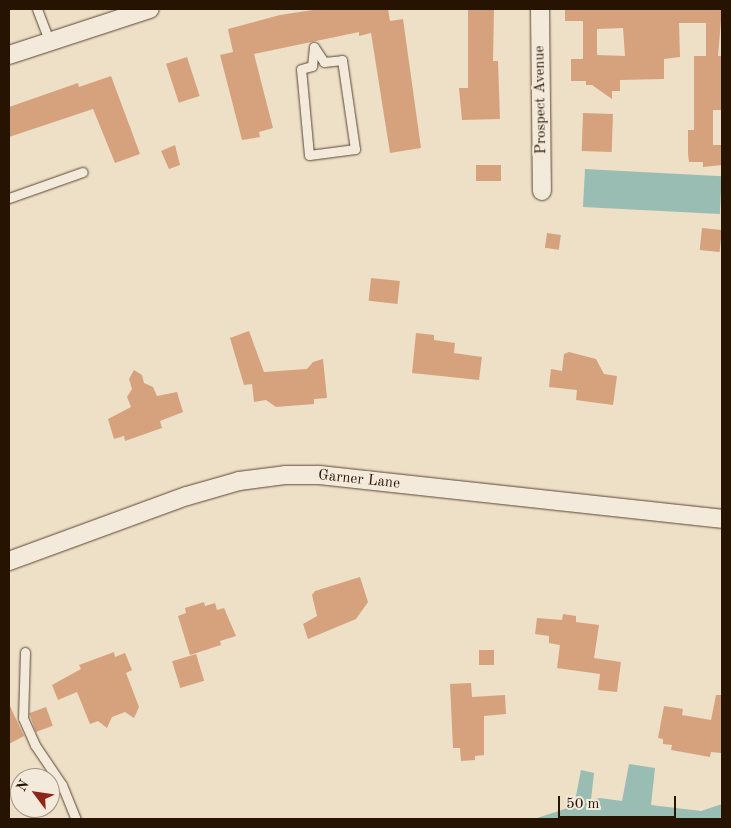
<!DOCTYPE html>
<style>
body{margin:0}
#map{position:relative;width:731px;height:828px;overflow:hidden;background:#eedfc7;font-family:"Old Standard TT",serif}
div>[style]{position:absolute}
.water>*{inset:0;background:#99bdb2;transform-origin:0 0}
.building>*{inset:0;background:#d6a27e;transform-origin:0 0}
.roads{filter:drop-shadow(0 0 1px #594632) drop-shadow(0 0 1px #594632)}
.service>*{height:9px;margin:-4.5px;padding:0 4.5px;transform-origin:4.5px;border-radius:4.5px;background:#f4eadb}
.minor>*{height:18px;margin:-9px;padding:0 9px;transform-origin:9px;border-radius:9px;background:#f4eadb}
span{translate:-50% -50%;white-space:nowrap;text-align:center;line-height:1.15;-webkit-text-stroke:4px #f4eadb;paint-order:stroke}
.street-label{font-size:15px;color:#271301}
.frame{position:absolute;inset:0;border:10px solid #271301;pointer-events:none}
.north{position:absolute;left:10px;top:768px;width:50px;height:50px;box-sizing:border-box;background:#f4eadb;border:1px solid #a29484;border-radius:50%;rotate:301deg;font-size:14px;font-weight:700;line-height:20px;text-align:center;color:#271301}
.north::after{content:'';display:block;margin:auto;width:18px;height:22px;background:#8f2418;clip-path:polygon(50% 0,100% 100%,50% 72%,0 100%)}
.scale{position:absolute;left:558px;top:796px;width:118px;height:22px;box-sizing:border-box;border:2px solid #271301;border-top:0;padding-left:6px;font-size:15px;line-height:18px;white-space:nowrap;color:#271301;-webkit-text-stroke:4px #f4eadb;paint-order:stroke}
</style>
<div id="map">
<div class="water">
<i style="left:585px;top:169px;width:137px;height:38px;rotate:3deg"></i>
<i style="clip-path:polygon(629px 764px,655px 768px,651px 805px,701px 811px,722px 804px,722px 819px,534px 819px,574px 806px,581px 770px,594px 773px,591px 800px,600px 798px,622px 801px)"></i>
</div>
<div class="building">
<i style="clip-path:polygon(319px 9px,388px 9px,390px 21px,403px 19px,421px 148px,390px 153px,371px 33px,359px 36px,359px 32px,254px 54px,273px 128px,259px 132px,260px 137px,242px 140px,220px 55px,233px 52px,228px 29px,280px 15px)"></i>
<i style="clip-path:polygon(468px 9px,494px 9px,493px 61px,498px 61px,500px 119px,462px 120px,459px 88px,468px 88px)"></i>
<i style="clip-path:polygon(evenodd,565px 9px,722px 9px,718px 56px,722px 56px,722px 110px,713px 110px,713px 145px,722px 145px,722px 165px,703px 167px,703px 162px,689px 162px,688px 154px,688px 130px,694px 130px,694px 56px,706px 56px,706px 23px,679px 23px,680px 57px,664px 59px,664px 79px,620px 80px,620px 91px,612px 91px,612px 99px,592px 85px,586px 85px,586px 81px,571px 81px,571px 59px,583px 59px,583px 21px,565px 21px,565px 9px,623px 28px,625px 56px,597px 55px,597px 29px,623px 28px)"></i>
<i style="left:187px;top:57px;width:41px;height:22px;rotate:72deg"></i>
<i style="clip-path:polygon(111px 76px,140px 154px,115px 163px,93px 109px,9px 137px,9px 107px,78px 83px,79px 87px)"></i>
<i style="left:583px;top:113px;width:30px;height:38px;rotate:2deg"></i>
<i style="clip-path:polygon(175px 145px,180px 165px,169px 169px,161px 151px)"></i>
<i style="left:476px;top:165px;width:25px;height:16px"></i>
<i style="left:702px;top:228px;width:20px;height:22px;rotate:6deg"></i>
<i style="left:547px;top:233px;width:14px;height:15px;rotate:8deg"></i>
<i style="left:371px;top:278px;width:29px;height:23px;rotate:6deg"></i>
<i style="clip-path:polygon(249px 331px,264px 372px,307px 369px,313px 362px,323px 359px,327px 398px,314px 399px,314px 404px,276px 407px,266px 400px,254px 402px,252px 384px,244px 385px,230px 338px)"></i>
<i style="clip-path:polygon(416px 333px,434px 335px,434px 340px,455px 343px,454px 353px,482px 357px,479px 380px,412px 373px)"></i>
<i style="clip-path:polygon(569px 352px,596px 359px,604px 374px,617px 376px,613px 405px,576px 400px,577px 390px,549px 387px,551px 369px,562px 371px,564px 354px)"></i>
<i style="clip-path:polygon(134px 370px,142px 375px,144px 383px,153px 387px,157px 396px,177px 392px,183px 412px,160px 421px,162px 428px,125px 441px,124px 436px,114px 439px,108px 419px,131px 407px,127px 397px,132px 389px,129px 379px)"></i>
<i style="clip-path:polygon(360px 577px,368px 602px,356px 619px,308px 639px,303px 624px,317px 616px,312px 595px,315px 591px)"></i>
<i style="clip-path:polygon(204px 602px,205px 606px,215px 603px,217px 610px,224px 608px,236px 636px,220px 641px,221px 645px,190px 655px,178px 616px,186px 613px,185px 608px)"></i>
<i style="clip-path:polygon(563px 614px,576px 616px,576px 622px,599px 625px,594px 658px,621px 662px,617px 692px,598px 690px,600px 674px,557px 668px,560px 645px,549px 643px,549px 636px,535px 634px,537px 618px,562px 620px)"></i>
<i style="left:479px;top:650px;width:15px;height:15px"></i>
<i style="clip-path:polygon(114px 652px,115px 657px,125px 653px,132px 670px,126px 673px,139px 707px,134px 718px,125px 712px,112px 717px,107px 728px,98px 721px,90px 724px,77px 692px,58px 700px,52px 685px,81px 669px,79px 665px)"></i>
<i style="left:196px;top:654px;width:28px;height:25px;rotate:73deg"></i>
<i style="clip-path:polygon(471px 683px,472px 697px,505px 695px,506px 714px,484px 716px,484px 755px,475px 756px,475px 760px,461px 761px,460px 748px,453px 748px,450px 684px)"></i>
<i style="clip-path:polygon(716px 695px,722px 695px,721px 753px,711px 752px,710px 757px,671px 750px,672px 745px,663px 744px,663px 739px,658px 738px,664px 706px,683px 709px,682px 715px,711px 720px)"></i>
<i style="clip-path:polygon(9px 704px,24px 736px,9px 744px)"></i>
<i style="left:46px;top:707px;width:20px;height:18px;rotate:70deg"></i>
</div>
<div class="roads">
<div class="service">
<i style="left:37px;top:9px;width:34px;rotate:69deg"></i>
<i style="left:314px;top:47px;width:18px;rotate:56deg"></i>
<i style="left:324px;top:62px;width:18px;rotate:-6deg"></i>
<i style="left:342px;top:60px;width:90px;rotate:81.7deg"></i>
<i style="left:355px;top:149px;width:46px;rotate:172.6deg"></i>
<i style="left:309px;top:155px;width:86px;rotate:-95.3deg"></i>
<i style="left:301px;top:69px;width:11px;rotate:-15deg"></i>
<i style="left:312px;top:66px;width:19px;rotate:-84deg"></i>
<i style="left:9px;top:198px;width:78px;rotate:-19.4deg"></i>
<i style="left:25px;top:652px;width:66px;rotate:91.7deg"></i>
<i style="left:23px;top:718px;width:30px;rotate:66deg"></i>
<i style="left:35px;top:745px;width:48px;rotate:56deg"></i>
<i style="left:62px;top:785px;width:37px;rotate:68deg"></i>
</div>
<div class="minor">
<i style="left:540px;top:9px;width:182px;rotate:89.4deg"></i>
<i style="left:9px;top:55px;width:148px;rotate:-18.1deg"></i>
<i style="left:9px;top:561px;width:189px;rotate:-20.1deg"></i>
<i style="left:187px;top:496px;width:54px;rotate:-16.1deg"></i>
<i style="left:239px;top:481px;width:46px;rotate:-7.4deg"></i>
<i style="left:285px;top:475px;width:34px"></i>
<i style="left:319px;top:475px;width:405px;rotate:6.2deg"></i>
</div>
</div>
<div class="street-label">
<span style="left:541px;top:100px;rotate:-91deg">Prospect Avenue</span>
<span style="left:359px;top:480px;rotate:6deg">Garner Lane</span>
</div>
<div class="frame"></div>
<div class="north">N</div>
<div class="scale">50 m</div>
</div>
